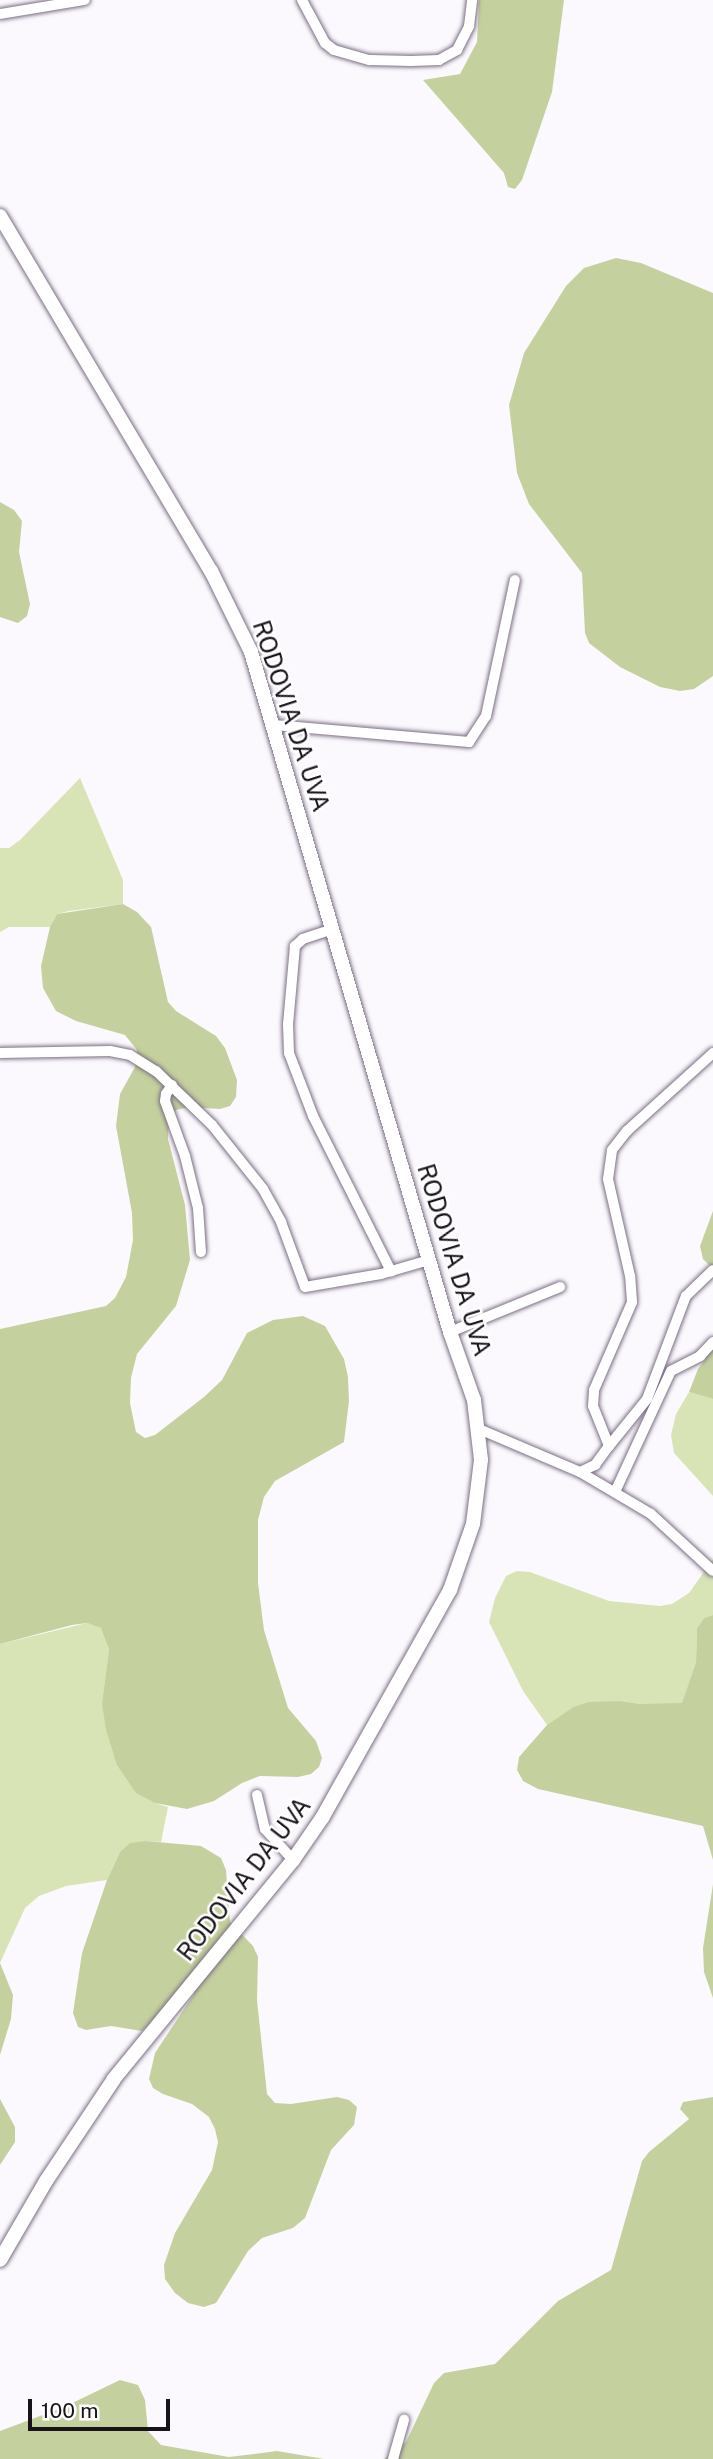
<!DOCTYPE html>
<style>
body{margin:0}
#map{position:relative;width:713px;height:2459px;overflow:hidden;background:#fcf9fe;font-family:"Public Sans",sans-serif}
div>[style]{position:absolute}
.green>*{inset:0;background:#d8e4b5}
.forest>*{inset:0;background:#c4d19e}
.roads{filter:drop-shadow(0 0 2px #7c6f84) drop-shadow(0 0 2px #7c6f84)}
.street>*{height:10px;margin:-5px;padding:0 5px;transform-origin:5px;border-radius:5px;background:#fff}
.secondary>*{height:14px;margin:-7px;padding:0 7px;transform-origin:7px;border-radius:7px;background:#fff}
span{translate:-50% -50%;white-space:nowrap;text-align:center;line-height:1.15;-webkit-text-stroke:5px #fff;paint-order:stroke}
.street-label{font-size:24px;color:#18131b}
.scale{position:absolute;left:28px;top:2399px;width:142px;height:32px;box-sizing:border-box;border:4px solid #18131b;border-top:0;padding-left:9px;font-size:21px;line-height:24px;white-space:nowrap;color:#18131b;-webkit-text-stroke:5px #fff;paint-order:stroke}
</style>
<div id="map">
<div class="green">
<i style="clip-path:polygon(80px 778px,123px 880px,123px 904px,69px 911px,57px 914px,50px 927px,9px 927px,0 932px,0 848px,9px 848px,20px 840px)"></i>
<i style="clip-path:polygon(689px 1392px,713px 1399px,713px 1496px,674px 1453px,671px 1435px,676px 1414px)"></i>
<i style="clip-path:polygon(713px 1559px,713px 1615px,704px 1618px,697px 1628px,696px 1662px,682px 1704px,641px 1704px,621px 1701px,573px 1707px,547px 1725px,523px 1691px,489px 1622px,495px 1598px,506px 1576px,517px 1571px,530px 1572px,609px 1601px,660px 1606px,672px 1604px,689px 1593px)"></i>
<i style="clip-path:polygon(87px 1623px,101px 1628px,106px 1635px,109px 1649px,102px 1703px,155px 1803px,168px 1807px,161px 1842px,146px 1841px,120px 1852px,107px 1880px,66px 1886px,39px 1896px,25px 1908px,0 1963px,0 1644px)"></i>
</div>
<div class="forest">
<i style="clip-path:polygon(479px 0,564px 0,552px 92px,522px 180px,515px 189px,508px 187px,504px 173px,423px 80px,460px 74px,477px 42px)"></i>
<i style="clip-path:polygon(616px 258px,641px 263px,713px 293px,713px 676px,694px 689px,680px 691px,660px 687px,620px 667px,589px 643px,585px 633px,582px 573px,529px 504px,517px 473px,509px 405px,524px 353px,566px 286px,584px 268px)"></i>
<i style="clip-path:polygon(0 502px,14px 510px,22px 521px,19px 552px,30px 604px,27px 616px,18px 623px,0 617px)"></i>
<i style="clip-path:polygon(123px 904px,137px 912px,151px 927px,168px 1002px,176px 1011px,216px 1036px,225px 1048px,237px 1080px,236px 1097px,230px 1106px,220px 1109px,189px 1107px,176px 1110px,169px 1118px,168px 1139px,185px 1205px,190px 1260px,176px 1306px,137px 1354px,131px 1378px,130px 1403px,136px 1432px,145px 1438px,155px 1435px,204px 1397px,222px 1380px,247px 1333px,273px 1320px,303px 1316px,325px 1326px,344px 1359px,348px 1377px,349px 1401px,344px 1442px,275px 1481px,264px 1497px,258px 1520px,258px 1583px,264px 1630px,288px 1708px,316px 1741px,322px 1758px,319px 1767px,311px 1774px,298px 1777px,260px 1776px,242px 1783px,214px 1801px,187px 1809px,155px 1803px,136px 1793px,117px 1765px,106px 1730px,102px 1703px,109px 1649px,101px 1628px,87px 1623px,72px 1625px,0 1644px,0 1329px,106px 1306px,115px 1298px,126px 1277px,133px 1240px,132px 1213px,116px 1126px,120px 1094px,135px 1067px,137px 1050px,125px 1035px,76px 1021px,56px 1011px,43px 988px,41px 966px,50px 927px,57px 914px)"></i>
<i style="clip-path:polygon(713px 1211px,713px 1269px,703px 1259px,700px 1246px)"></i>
<i style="clip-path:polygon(713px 1348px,713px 1399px,689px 1392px,698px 1369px)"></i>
<i style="clip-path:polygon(713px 1615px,713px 1860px,703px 1826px,538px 1789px,523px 1781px,517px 1770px,519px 1757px,547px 1725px,573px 1707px,589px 1702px,621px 1701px,641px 1704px,682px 1703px,696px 1662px,697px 1628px,704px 1618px)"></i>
<i style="clip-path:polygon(146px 1841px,201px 1846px,221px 1858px,226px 1870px,230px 1922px,253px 1946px,258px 1957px,257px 2000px,267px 2094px,275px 2103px,291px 2104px,337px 2097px,349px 2100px,357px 2107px,354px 2125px,331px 2150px,305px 2218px,293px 2228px,262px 2238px,248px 2251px,216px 2303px,204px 2307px,188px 2303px,175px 2293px,165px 2279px,164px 2265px,175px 2233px,212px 2170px,218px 2142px,215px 2129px,209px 2117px,192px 2104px,163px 2094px,153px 2088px,149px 2079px,155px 2053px,194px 1994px,194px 1984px,142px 2031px,111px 2026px,86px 2030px,78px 2027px,73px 2013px,82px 1953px,107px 1880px,120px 1852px,130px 1843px)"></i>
<i style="clip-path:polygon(713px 1884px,713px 1998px,704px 1972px,703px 1948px)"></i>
<i style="clip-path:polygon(0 1963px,13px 1995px,11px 2019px,0 2055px)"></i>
<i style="clip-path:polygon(713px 2097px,713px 2459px,384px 2459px,406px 2442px,434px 2383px,444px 2373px,495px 2364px,558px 2301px,611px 2270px,642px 2161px,649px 2152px,689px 2119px,680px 2109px,683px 2102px)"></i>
<i style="clip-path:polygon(0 2099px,15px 2127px,15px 2142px,0 2165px)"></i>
<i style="clip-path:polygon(120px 2380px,138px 2385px,145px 2400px,148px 2431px,161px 2445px,229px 2457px,277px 2451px,324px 2459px,0 2459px,0 2431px,64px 2407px)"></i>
</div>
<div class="roads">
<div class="street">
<i style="left:302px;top:0;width:49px;rotate:61.9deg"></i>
<i style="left:325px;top:43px;width:11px;rotate:38deg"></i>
<i style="left:334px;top:50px;width:37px;rotate:16deg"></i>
<i style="left:370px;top:60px;width:41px;rotate:1.4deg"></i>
<i style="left:411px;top:61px;width:28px;rotate:-2deg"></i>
<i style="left:439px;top:60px;width:21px;rotate:-29deg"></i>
<i style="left:457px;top:50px;width:27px;rotate:-63deg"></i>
<i style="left:469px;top:26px;width:26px;rotate:-83deg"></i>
<i style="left:0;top:14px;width:86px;rotate:-9.4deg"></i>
<i style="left:274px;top:725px;width:196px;rotate:5deg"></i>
<i style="left:469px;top:742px;width:31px;rotate:-57deg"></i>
<i style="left:486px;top:716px;width:139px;rotate:-78deg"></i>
<i style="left:333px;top:929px;width:32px;rotate:162deg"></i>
<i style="left:303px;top:939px;width:11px;rotate:139deg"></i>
<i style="left:295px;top:946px;width:78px;rotate:95.1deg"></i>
<i style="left:288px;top:1024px;width:29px;rotate:88deg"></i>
<i style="left:289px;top:1053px;width:67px;rotate:69.1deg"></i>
<i style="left:313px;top:1116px;width:174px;rotate:63.3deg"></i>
<i style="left:0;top:1053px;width:110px;rotate:-1deg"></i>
<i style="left:110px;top:1051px;width:20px;rotate:11deg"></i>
<i style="left:130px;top:1055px;width:31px;rotate:32deg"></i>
<i style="left:156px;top:1071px;width:78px;rotate:44deg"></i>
<i style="left:212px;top:1125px;width:82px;rotate:51.4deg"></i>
<i style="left:263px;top:1189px;width:38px;rotate:61deg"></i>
<i style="left:281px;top:1222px;width:69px;rotate:69.7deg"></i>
<i style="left:305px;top:1287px;width:77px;rotate:-9.7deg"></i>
<i style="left:381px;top:1274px;width:50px;rotate:-16.3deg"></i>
<i style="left:172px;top:1085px;width:11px;rotate:124deg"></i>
<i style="left:166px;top:1094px;width:7px;rotate:98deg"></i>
<i style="left:165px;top:1101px;width:59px;rotate:70deg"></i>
<i style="left:185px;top:1156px;width:54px;rotate:76deg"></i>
<i style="left:198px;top:1208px;width:44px;rotate:86.1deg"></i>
<i style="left:450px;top:1332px;width:119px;rotate:-22.2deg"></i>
<i style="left:479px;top:1429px;width:110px;rotate:23.1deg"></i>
<i style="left:580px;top:1472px;width:82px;rotate:30.6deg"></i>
<i style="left:651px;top:1514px;width:84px;rotate:42.6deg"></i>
<i style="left:609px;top:1446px;width:60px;rotate:-51deg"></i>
<i style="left:647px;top:1399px;width:110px;rotate:-69.3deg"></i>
<i style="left:686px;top:1296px;width:37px;rotate:-44deg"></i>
<i style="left:580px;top:1472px;width:17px;rotate:-25deg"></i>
<i style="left:595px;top:1465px;width:24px;rotate:-54deg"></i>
<i style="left:609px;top:1446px;width:43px;rotate:-111.8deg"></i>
<i style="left:593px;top:1406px;width:16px;rotate:-86deg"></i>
<i style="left:594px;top:1390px;width:96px;rotate:-66.6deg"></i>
<i style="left:632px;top:1302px;width:26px;rotate:-94deg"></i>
<i style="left:630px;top:1276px;width:99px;rotate:-102.8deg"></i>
<i style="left:608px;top:1179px;width:29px;rotate:-82deg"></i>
<i style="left:612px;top:1150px;width:24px;rotate:-52deg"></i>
<i style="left:627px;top:1131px;width:116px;rotate:-42.2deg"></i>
<i style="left:615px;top:1492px;width:133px;rotate:-65.2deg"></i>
<i style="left:671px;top:1371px;width:33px;rotate:-27deg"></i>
<i style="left:700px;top:1356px;width:19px;rotate:-47deg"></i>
<i style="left:257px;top:1795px;width:35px;rotate:77deg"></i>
<i style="left:265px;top:1829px;width:42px;rotate:47.9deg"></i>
<i style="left:393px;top:2459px;width:41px;rotate:-74.2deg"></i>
</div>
<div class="secondary">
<i style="left:0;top:216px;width:413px;rotate:59.3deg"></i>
<i style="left:211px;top:571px;width:90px;rotate:63.7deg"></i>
<i style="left:251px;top:652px;width:709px;rotate:73.69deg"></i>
<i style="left:450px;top:1332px;width:72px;rotate:70.6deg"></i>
<i style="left:474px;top:1400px;width:60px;rotate:83.3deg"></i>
<i style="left:481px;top:1460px;width:64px;rotate:97.1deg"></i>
<i style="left:473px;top:1524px;width:70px;rotate:109.2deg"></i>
<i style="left:450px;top:1590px;width:261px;rotate:119.3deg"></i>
<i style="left:322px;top:1818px;width:51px;rotate:124.6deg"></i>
<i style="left:293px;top:1860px;width:283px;rotate:129.3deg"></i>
<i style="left:114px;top:2079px;width:123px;rotate:123.7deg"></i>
<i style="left:46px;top:2181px;width:91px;rotate:120.2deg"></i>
</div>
</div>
<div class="street-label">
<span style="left:291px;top:716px;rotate:72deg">RODOVIA DA UVA</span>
<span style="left:454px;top:1260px;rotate:73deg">RODOVIA DA UVA</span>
<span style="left:244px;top:1879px;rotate:-52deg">RODOVIA DA UVA</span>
</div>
<div class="scale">100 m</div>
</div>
